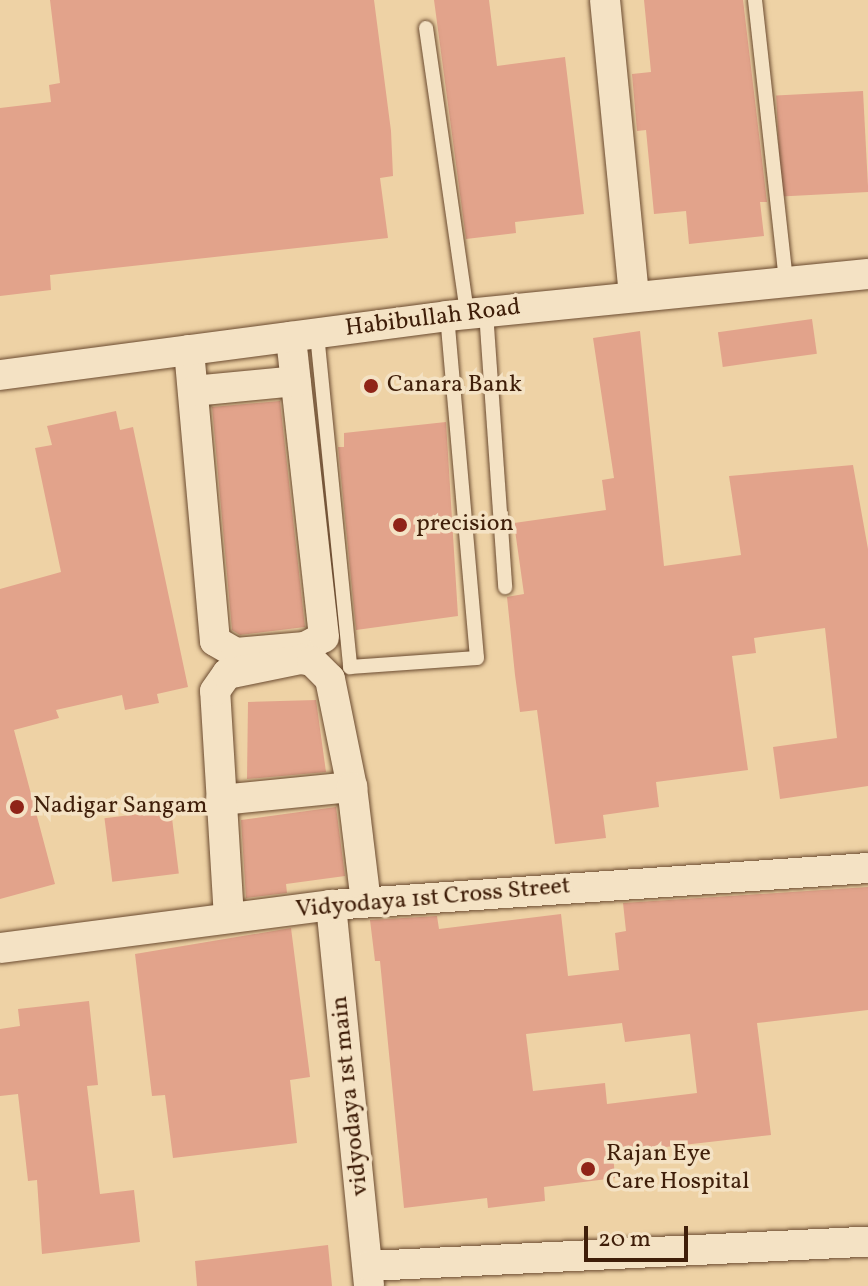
<!DOCTYPE html>
<style>
body{margin:0}
#map{position:relative;width:868px;height:1286px;overflow:hidden;background:#eed2a5;font-family:Vollkorn,serif}
div>[style]{position:absolute}
.building>*{inset:0;background:#e2a38b;transform-origin:0 0}
.roads{filter:drop-shadow(0 0 2px #6b4b30) drop-shadow(0 0 2px #6b4b30)}
.service>*{height:14px;margin:-7px;padding:0 7px;transform-origin:7px;border-radius:7px;background:#f4e2c4}
.minor>*{height:30px;margin:-15px;padding:0 15px;transform-origin:15px;border-radius:15px;background:#f4e2c4}
.dots>*{width:22px;height:22px;translate:-50% -50%;box-sizing:border-box;border:4px solid #f4e2c4;border-radius:50%}
span{translate:-50% -50%;white-space:nowrap;text-align:center;line-height:1.15;-webkit-text-stroke:7px #f4e2c4;paint-order:stroke}
.street-label{font-size:24px;color:#3f1e09}
.poi-label{font-size:24px;color:#3f1e09}
.left{translate:0 -50%;text-align:left}
.scale{position:absolute;left:584px;top:1226px;width:104px;height:36px;box-sizing:border-box;border:4px solid #3f1e09;border-top:0;padding-left:10px;font-size:24px;line-height:28px;white-space:nowrap;color:#3f1e09;-webkit-text-stroke:6px #f4e2c4;paint-order:stroke}
</style>
<div id="map">
<div class="building">
<i style="clip-path:polygon(50px 0,374px 0,391px 131px,393px 176px,380px 178px,388px 238px,50px 275px,51px 290px,0 296px,0 108px,51px 102px,49px 85px,60px 83px)"></i>
<i style="clip-path:polygon(434px 0,489px 0,497px 66px,565px 57px,584px 214px,515px 222px,516px 233px,466px 239px)"></i>
<i style="clip-path:polygon(644px 0,743px 0,767px 202px,760px 202px,764px 236px,689px 244px,686px 211px,654px 214px,646px 130px,637px 131px,632px 74px,651px 72px)"></i>
<i style="left:863px;top:91px;width:101px;height:87px;rotate:87deg"></i>
<i style="left:812px;top:319px;width:35px;height:95px;rotate:82deg"></i>
<i style="clip-path:polygon(640px 331px,664px 566px,741px 555px,729px 476px,853px 465px,868px 549px,868px 786px,780px 799px,773px 747px,837px 738px,825px 628px,754px 638px,756px 653px,732px 656px,748px 770px,656px 782px,659px 807px,603px 815px,606px 838px,555px 844px,537px 710px,520px 712px,515px 675px,507px 597px,524px 594px,514px 523px,606px 510px,602px 480px,614px 478px,593px 338px)"></i>
<i style="clip-path:polygon(280px 401px,305px 627px,240px 635px,232px 630px,212px 407px)"></i>
<i style="clip-path:polygon(116px 411px,120px 430px,133px 427px,188px 687px,157px 694px,159px 703px,125px 710px,122px 695px,56px 710px,59px 718px,14px 730px,55px 884px,0 899px,0 589px,61px 572px,35px 448px,52px 445px,47px 426px)"></i>
<i style="clip-path:polygon(446px 422px,458px 616px,356px 630px,338px 447px,344px 447px,344px 433px)"></i>
<i style="clip-path:polygon(316px 700px,326px 772px,247px 779px,248px 702px)"></i>
<i style="clip-path:polygon(336px 807px,345px 876px,286px 884px,287px 893px,246px 898px,241px 820px)"></i>
<i style="left:171px;top:810px;width:64px;height:67px;rotate:83deg"></i>
<i style="clip-path:polygon(evenodd,868px 887px,868px 1010px,757px 1023px,771px 1135px,613px 1153px,615px 1178px,544px 1187px,545px 1201px,488px 1208px,487px 1198px,404px 1208px,380px 961px,375px 961px,370px 920px,437px 916px,439px 929px,561px 914px,568px 976px,619px 970px,615px 933px,626px 931px,623px 903px,868px 887px,622px 1023px,625px 1042px,690px 1034px,697px 1093px,607px 1104px,605px 1083px,533px 1091px,526px 1034px,622px 1023px)"></i>
<i style="clip-path:polygon(291px 928px,310px 1077px,290px 1080px,297px 1143px,173px 1158px,165px 1095px,152px 1096px,135px 954px)"></i>
<i style="clip-path:polygon(89px 1001px,98px 1085px,87px 1086px,100px 1194px,134px 1190px,140px 1242px,42px 1254px,37px 1180px,28px 1181px,18px 1094px,0 1096px,0 1029px,20px 1026px,18px 1009px)"></i>
<i style="clip-path:polygon(328px 1245px,332px 1286px,197px 1286px,195px 1261px)"></i>
</div>
<div class="roads">
<div class="service">
<i style="left:755px;top:0;width:285px;rotate:83.7deg"></i>
<i style="left:426px;top:28px;width:289px;rotate:81.8deg"></i>
<i style="left:486px;top:312px;width:276px;rotate:86deg"></i>
<i style="left:317px;top:334px;width:335px;rotate:84.3deg"></i>
<i style="left:350px;top:667px;width:127px;rotate:-4.1deg"></i>
<i style="left:477px;top:658px;width:343px;rotate:-95deg"></i>
</div>
<div class="minor">
<i style="left:605px;top:0;width:298px;rotate:84.4deg"></i>
<i style="left:189px;top:350px;width:292px;rotate:84.9deg"></i>
<i style="left:215px;top:641px;width:24px;rotate:30deg"></i>
<i style="left:236px;top:653px;width:69px;rotate:-5deg"></i>
<i style="left:305px;top:647px;width:21px;rotate:-28deg"></i>
<i style="left:324px;top:637px;width:302px;rotate:-96.3deg"></i>
<i style="left:0;top:375px;width:451px;rotate:-7.5deg"></i>
<i style="left:447px;top:316px;width:423px;rotate:-5.7deg"></i>
<i style="left:193px;top:391px;width:103px;rotate:-5.5deg"></i>
<i style="left:221px;top:800px;width:132px;rotate:-5.7deg"></i>
<i style="left:331px;top:905px;width:382px;rotate:84.3deg"></i>
<i style="left:229px;top:918px;width:227px;rotate:-93.5deg"></i>
<i style="left:215px;top:691px;width:21px;rotate:-55deg"></i>
<i style="left:227px;top:674px;width:76px;rotate:-11.5deg"></i>
<i style="left:301px;top:659px;width:11px;rotate:10deg"></i>
<i style="left:312px;top:661px;width:25px;rotate:45deg"></i>
<i style="left:330px;top:679px;width:110px;rotate:78.5deg"></i>
<i style="left:352px;top:787px;width:116px;rotate:83.1deg"></i>
<i style="left:0;top:948px;width:334px;rotate:-7.4deg"></i>
<i style="left:331px;top:905px;width:538px;rotate:-3.94deg"></i>
<i style="left:369px;top:1266px;width:500px;rotate:-2.8deg"></i>
</div>
</div>
<div class="dots">
<i style="left:371px;top:386px;background:#8f2418"></i>
<i style="left:400px;top:525px;background:#8f2418"></i>
<i style="left:17px;top:807px;background:#8f2418"></i>
<i style="left:588px;top:1169px;background:#8f2418"></i>
</div>
<div class="street-label">
<span style="left:433px;top:319px;rotate:-7deg">Habibullah Road</span>
<span style="left:433px;top:899px;rotate:-5deg">Vidyodaya 1st Cross Street</span>
<span style="left:351px;top:1096px;rotate:-96deg">vidyodaya 1st main</span>
</div>
<div class="poi-label">
<span class="left" style="left:387px;top:386px">Canara Bank</span>
<span class="left" style="left:416px;top:525px">precision</span>
<span class="left" style="left:33px;top:807px">Nadigar Sangam</span>
<span class="left" style="left:606px;top:1169px">Rajan Eye<br>Care Hospital</span>
</div>
<div class="scale">20 m</div>
</div>
